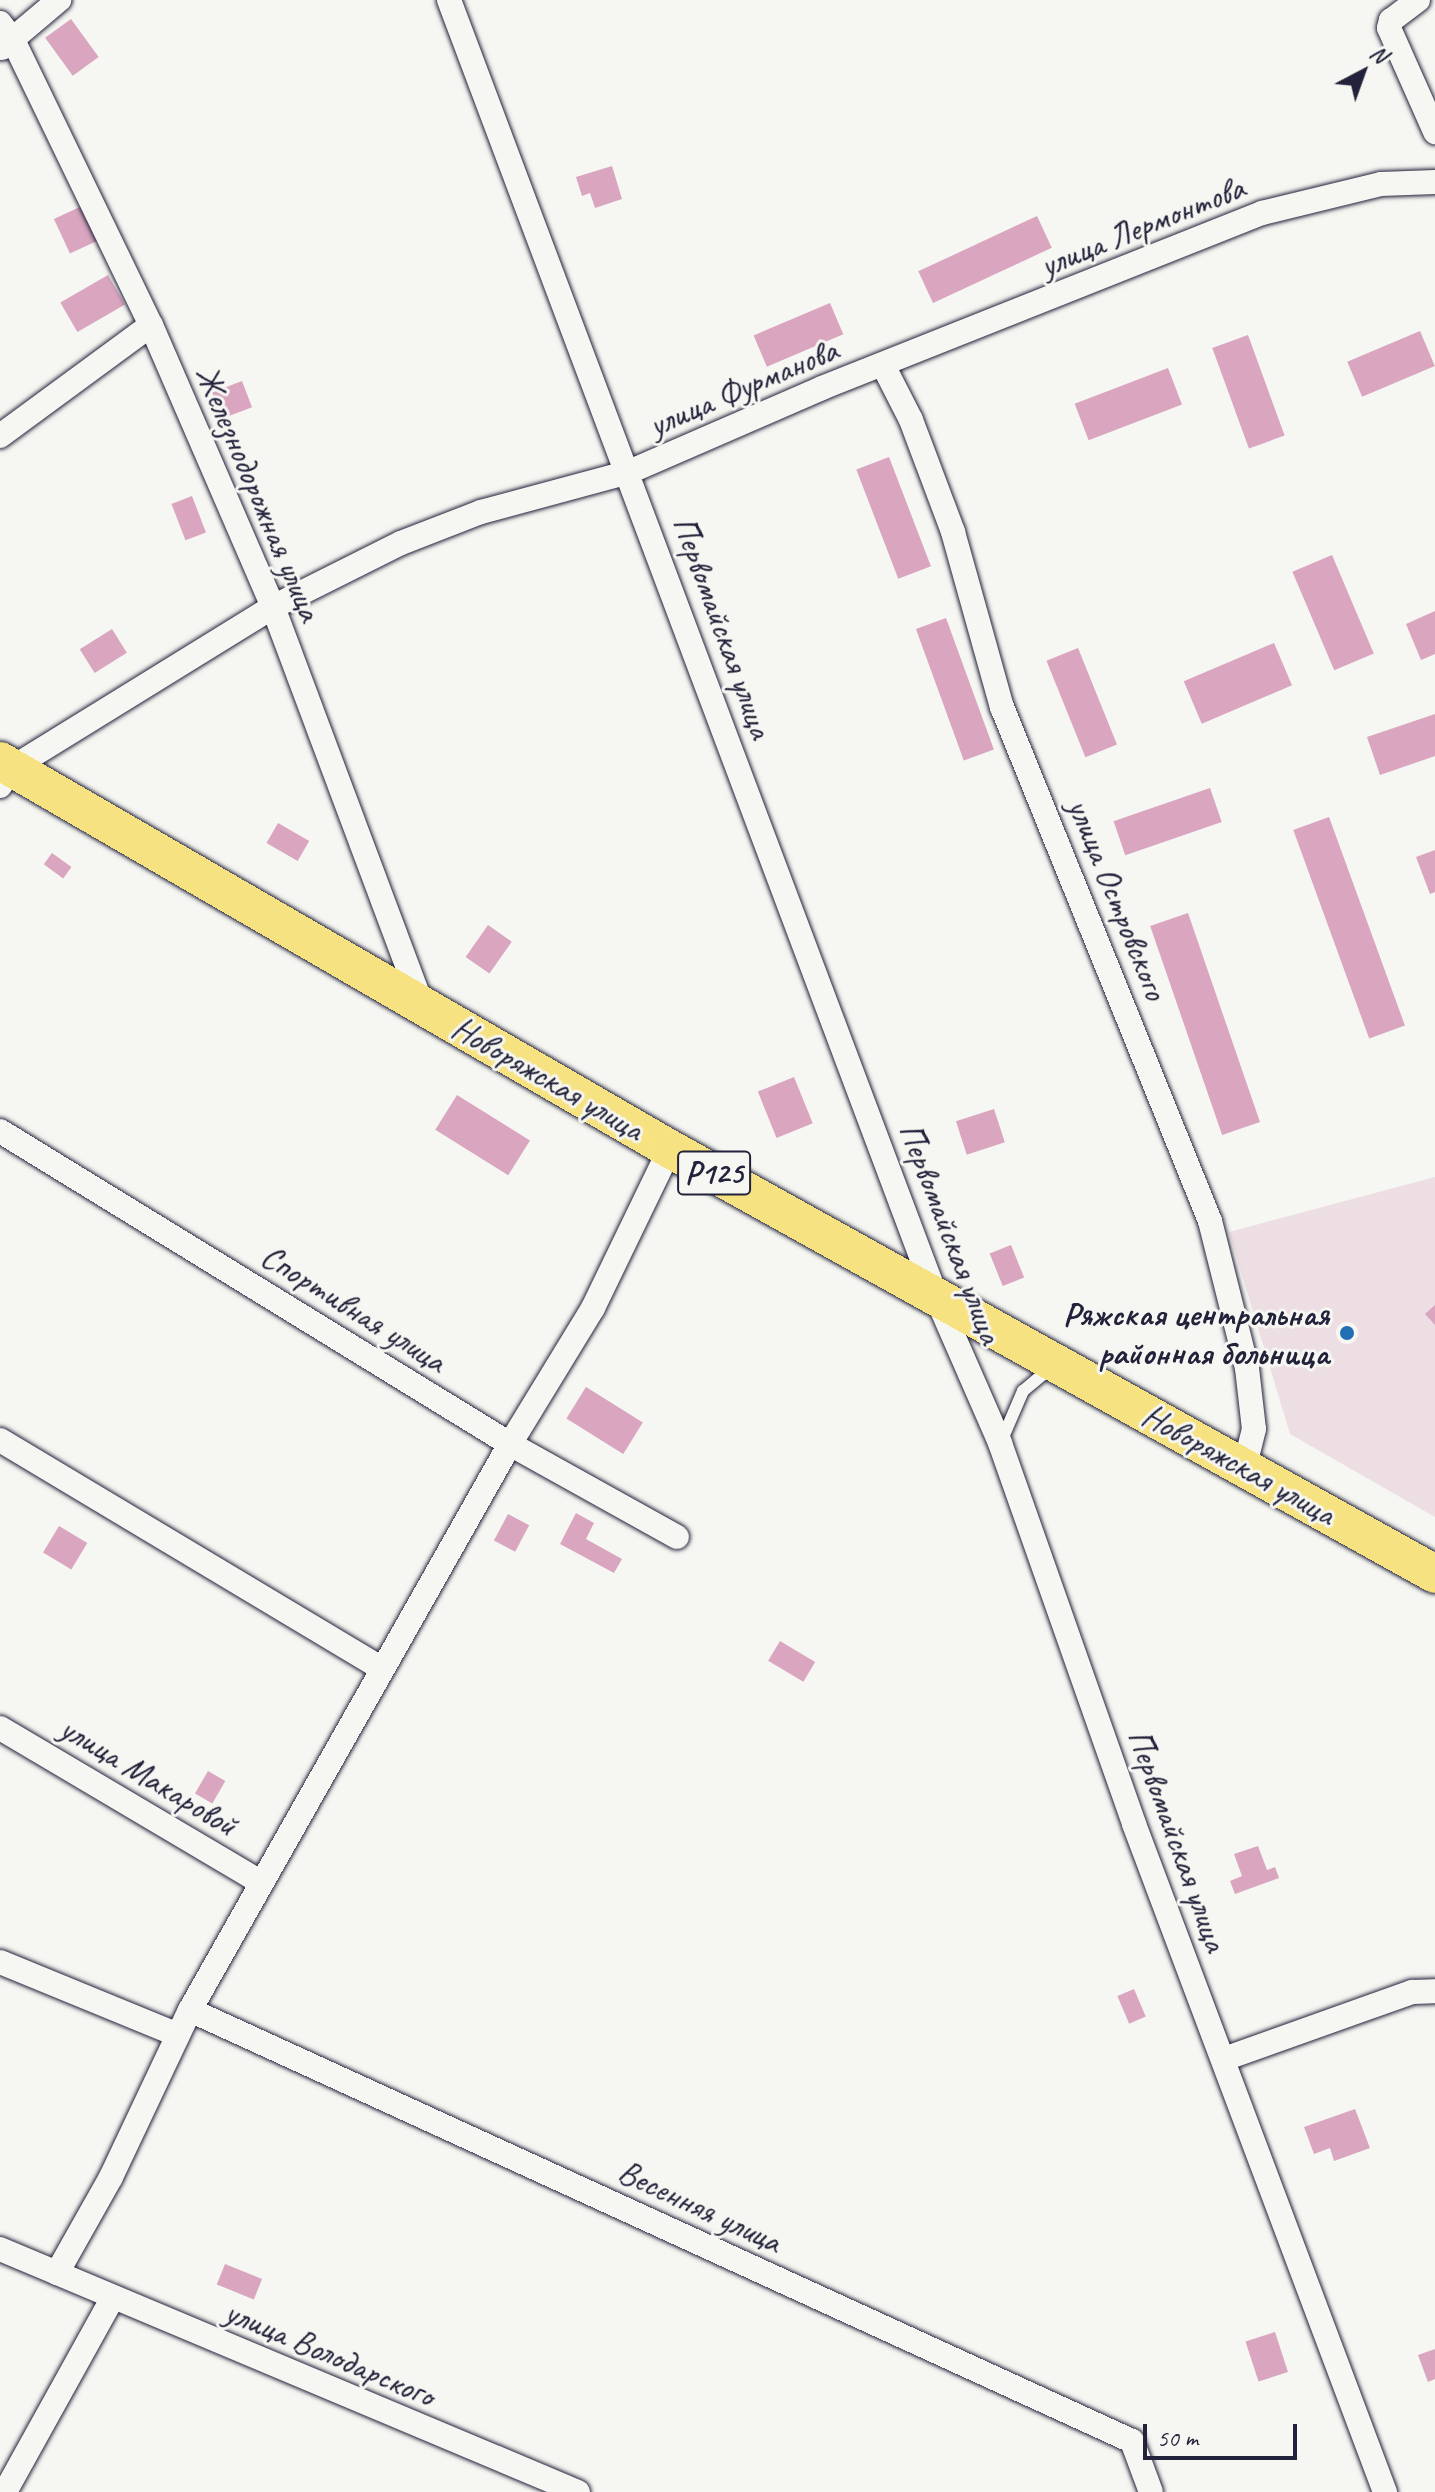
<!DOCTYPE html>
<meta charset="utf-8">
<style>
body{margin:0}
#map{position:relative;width:1435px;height:2492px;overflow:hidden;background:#f6f6f2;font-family:Caveat,sans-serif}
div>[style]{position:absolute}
.built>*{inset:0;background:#eddee3}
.building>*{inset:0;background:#d9a5bf;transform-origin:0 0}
.roads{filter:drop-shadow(0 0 2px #22223b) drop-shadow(0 0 2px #22223b)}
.service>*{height:12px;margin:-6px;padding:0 6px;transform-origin:6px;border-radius:6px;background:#f6f6f2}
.minor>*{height:24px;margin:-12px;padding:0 12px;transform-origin:12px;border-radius:12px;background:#f6f6f2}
.primary>*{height:38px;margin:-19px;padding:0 19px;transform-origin:19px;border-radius:19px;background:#f7e281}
.dots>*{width:22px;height:22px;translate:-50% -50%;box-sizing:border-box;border:4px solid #f6f6f2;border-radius:50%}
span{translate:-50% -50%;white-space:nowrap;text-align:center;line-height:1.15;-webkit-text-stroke:6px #f6f6f2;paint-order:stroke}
.shield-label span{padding:2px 6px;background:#f6f6f2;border:2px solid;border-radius:6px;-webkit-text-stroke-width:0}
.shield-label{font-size:32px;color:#22223b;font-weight:700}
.street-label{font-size:34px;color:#22223b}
.poi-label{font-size:34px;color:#22223b;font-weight:700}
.right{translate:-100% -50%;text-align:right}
.north{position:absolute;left:1323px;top:32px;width:80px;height:80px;-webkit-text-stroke:6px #f6f6f2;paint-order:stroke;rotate:41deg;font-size:22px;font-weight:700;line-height:32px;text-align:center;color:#22223b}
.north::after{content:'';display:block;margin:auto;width:28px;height:36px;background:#22223b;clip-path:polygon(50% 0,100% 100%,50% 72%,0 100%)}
.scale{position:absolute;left:1143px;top:2424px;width:154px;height:36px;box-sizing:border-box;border:4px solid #22223b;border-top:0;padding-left:10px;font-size:24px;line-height:28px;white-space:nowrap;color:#22223b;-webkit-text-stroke:6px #f6f6f2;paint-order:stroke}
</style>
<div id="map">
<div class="built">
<i style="clip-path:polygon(1435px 1177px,1435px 1517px,1290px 1434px,1229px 1232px)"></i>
</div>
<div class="building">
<i style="left:71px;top:19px;width:47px;height:32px;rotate:54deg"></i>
<i style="clip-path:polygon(612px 166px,622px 199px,595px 208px,590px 193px,582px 196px,576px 177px)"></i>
<i style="left:82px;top:206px;width:38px;height:31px;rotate:65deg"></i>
<i style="left:1037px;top:216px;width:35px;height:131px;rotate:65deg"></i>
<i style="left:108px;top:275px;width:34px;height:55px;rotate:60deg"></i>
<i style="left:830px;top:303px;width:34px;height:83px;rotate:67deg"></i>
<i style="left:1420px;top:331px;width:38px;height:79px;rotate:67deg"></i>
<i style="left:1248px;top:335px;width:107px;height:38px;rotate:70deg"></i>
<i style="left:1168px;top:368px;width:39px;height:100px;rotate:69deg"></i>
<i style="left:242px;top:381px;width:28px;height:32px;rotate:69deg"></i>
<i style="left:889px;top:457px;width:117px;height:35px;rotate:69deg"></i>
<i style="left:192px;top:496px;width:39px;height:22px;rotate:69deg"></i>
<i style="left:1332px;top:555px;width:107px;height:43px;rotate:67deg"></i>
<i style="clip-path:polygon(1435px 611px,1435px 654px,1421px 660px,1406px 624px)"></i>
<i style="left:946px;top:618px;width:140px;height:32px;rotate:70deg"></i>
<i style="left:112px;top:629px;width:28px;height:38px;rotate:58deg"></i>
<i style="left:1274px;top:643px;width:46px;height:98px;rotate:67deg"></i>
<i style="left:1078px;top:648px;width:104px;height:34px;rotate:68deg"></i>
<i style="clip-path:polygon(1435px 714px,1435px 756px,1380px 775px,1367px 737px)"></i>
<i style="left:1210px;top:788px;width:36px;height:102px;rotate:71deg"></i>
<i style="left:1329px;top:817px;width:222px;height:38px;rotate:70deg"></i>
<i style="left:278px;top:823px;width:36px;height:23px;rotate:30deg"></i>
<i style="clip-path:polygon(1435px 850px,1435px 892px,1430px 894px,1416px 857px)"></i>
<i style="left:52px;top:853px;width:24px;height:14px;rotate:36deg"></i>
<i style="left:1188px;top:913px;width:221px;height:40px;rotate:71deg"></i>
<i style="left:488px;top:925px;width:29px;height:39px;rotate:35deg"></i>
<i style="left:794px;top:1077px;width:50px;height:39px;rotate:68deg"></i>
<i style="left:457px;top:1095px;width:86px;height:41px;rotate:32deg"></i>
<i style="left:994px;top:1109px;width:35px;height:40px;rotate:72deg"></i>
<i style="left:1011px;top:1245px;width:35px;height:23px;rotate:68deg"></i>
<i style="clip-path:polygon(1435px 1305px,1435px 1325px,1425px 1314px)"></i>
<i style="left:586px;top:1387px;width:67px;height:37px;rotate:32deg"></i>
<i style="clip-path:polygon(576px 1513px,594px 1523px,586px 1539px,622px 1559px,614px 1573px,560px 1544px)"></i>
<i style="left:508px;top:1514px;width:24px;height:30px;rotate:28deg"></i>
<i style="left:59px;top:1526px;width:33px;height:31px;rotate:31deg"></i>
<i style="left:780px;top:1641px;width:41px;height:23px;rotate:31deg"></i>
<i style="left:208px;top:1771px;width:20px;height:26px;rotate:30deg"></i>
<i style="clip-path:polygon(1258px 1846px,1267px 1870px,1275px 1867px,1279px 1878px,1235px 1894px,1230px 1881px,1242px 1876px,1234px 1854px)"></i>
<i style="left:1134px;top:1989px;width:30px;height:18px;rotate:67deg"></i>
<i style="clip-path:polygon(1355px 2109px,1370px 2148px,1334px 2161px,1330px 2148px,1314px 2154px,1304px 2127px)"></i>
<i style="left:225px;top:2264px;width:40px;height:22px;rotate:22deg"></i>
<i style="left:1275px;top:2332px;width:42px;height:31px;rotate:72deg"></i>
<i style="clip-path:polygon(1435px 2349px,1435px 2379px,1428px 2382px,1418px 2355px)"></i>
</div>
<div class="roads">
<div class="service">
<i style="left:1001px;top:1442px;width:56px;rotate:-66.7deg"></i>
<i style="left:1023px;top:1391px;width:38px;rotate:-40deg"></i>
</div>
<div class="minor">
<i style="left:449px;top:0;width:1382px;rotate:69.41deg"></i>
<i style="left:935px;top:1294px;width:163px;rotate:66.4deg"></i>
<i style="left:1000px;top:1443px;width:404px;rotate:70.6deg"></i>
<i style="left:1134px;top:1824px;width:714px;rotate:69.41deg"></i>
<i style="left:1418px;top:0;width:34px;rotate:143deg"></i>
<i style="left:1391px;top:20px;width:8px;rotate:104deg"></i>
<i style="left:1389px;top:28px;width:114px;rotate:66.1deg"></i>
<i style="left:0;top:23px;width:21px;rotate:53deg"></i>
<i style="left:13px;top:40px;width:317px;rotate:64.2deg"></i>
<i style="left:151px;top:325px;width:307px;rotate:66.6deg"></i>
<i style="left:273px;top:607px;width:426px;rotate:69.5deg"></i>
<i style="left:2px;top:48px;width:75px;rotate:-40.1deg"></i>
<i style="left:884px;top:367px;width:59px;rotate:63deg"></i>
<i style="left:911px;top:420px;width:120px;rotate:69.4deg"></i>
<i style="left:953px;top:532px;width:182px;rotate:74.4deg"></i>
<i style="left:1002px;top:707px;width:554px;rotate:67.97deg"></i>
<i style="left:1210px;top:1221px;width:152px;rotate:75.9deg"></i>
<i style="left:1247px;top:1368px;width:61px;rotate:83.5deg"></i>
<i style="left:1254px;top:1429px;width:38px;rotate:104deg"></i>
<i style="left:0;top:436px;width:187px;rotate:-36.3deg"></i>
<i style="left:0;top:786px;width:22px;rotate:-56deg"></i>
<i style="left:12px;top:768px;width:307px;rotate:-31.7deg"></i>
<i style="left:273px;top:607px;width:143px;rotate:-26.6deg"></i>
<i style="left:401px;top:543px;width:86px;rotate:-21.2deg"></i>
<i style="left:481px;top:512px;width:153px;rotate:-15.1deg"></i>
<i style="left:629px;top:472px;width:210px;rotate:-23.5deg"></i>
<i style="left:822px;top:388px;width:474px;rotate:-21.7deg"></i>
<i style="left:1262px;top:213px;width:122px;rotate:-13.7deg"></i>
<i style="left:1381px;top:184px;width:54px;rotate:-2.1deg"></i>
<i style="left:0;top:1131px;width:598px;rotate:31.54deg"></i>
<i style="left:510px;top:1444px;width:191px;rotate:29.1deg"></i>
<i style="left:0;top:1440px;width:445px;rotate:30.9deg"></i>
<i style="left:0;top:1728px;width:304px;rotate:30.6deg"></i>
<i style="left:0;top:1962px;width:192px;rotate:22.3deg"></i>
<i style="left:190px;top:2010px;width:1036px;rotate:24.59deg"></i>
<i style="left:1132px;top:2441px;width:54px;rotate:69.6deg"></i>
<i style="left:1224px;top:2059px;width:200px;rotate:-19.6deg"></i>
<i style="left:1412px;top:1992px;width:23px;rotate:-2deg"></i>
<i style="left:0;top:2249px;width:62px;rotate:22.8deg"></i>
<i style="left:57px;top:2273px;width:110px;rotate:-60.6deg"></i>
<i style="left:111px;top:2177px;width:185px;rotate:-64.7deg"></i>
<i style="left:190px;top:2010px;width:650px;rotate:-60.52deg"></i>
<i style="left:510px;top:1444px;width:159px;rotate:-58.6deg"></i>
<i style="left:593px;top:1308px;width:177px;rotate:-64.2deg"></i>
<i style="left:57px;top:2273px;width:565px;rotate:22.8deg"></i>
<i style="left:5px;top:2492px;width:223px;rotate:-61deg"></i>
</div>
<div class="primary">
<i style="left:0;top:761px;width:774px;rotate:30.08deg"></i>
<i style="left:670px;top:1149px;width:875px;rotate:29.05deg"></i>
</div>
</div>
<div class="dots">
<i style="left:1347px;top:1333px;background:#1f6fb2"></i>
</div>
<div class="shield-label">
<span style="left:714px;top:1173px">Р125</span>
</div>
<div class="street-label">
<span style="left:1142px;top:226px;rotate:-22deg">улица Лермонтова</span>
<span style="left:743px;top:387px;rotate:-23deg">улица Фурманова</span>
<span style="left:259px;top:493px;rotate:67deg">Железнодорожная улица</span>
<span style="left:723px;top:627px;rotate:70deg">Первомайская улица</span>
<span style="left:1118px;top:899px;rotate:68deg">улица Островского</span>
<span style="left:548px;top:1078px;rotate:30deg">Новоряжская улица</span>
<span style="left:951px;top:1233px;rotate:69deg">Первомайская улица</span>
<span style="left:354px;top:1308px;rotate:32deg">Спортивная улица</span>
<span style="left:1239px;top:1464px;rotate:29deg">Новоряжская улица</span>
<span style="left:149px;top:1776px;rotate:31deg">улица Макаровой</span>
<span style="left:1178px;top:1840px;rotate:70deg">Первомайская улица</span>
<span style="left:700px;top:2206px;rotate:25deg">Весенняя улица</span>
<span style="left:330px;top:2353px;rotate:23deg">улица Володарского</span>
</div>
<div class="poi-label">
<span class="right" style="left:1329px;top:1333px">Ряжская центральная<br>районная больница</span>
</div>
<div class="north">N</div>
<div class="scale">50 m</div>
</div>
